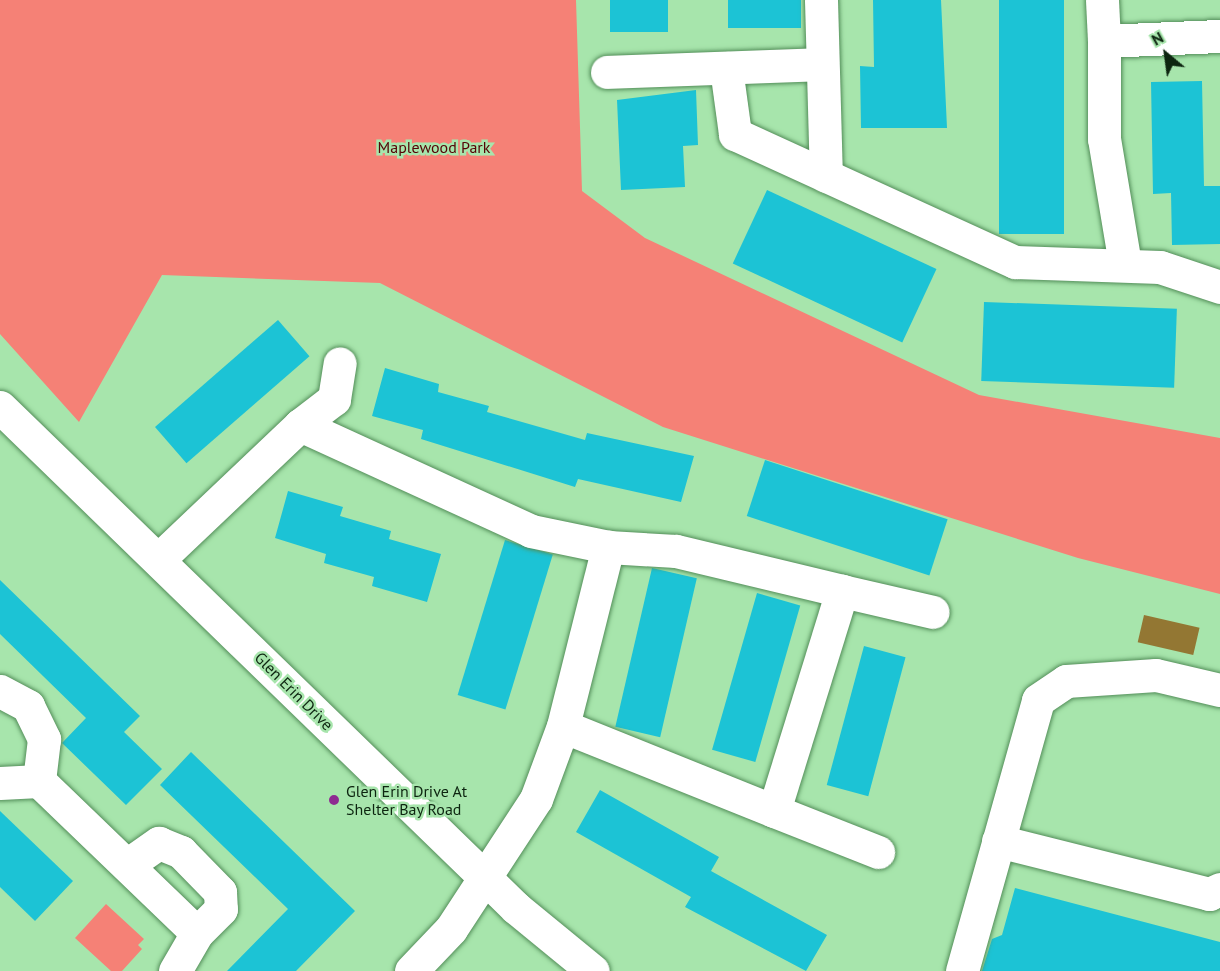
<!DOCTYPE html>
<style>
body{margin:0}
#map{position:relative;width:1220px;height:971px;overflow:hidden;background:#a7e5ac;font-family:"PT Sans",sans-serif}
div>[style]{position:absolute}
.green>*{inset:0;background:#f58176}
.water>*{inset:0;background:#937733;transform-origin:0 0}
.building>*{inset:0;background:#1cc3d5;transform-origin:0 0}
.roads{filter:drop-shadow(0 0 2px #538e59) drop-shadow(0 0 2px #538e59)}
.minor>*{height:33px;margin:-16.5px;padding:0 16.5px;transform-origin:16.5px;border-radius:16.5px;background:#fff}
.dots>*{width:16px;height:16px;translate:-50% -50%;box-sizing:border-box;border:3px solid #a7e5ac;border-radius:50%}
span{translate:-50% -50%;white-space:nowrap;text-align:center;line-height:1.15;-webkit-text-stroke:5px #a7e5ac;paint-order:stroke}
.park-label{font-size:16px;color:#540306}
.street-label{font-size:16px;color:#0d2510}
.poi-label{font-size:16px;color:#0d2510}
.left{translate:0 -50%;text-align:left}
.north{position:absolute;left:1136px;top:24px;width:60px;height:60px;-webkit-text-stroke:4px #a7e5ac;paint-order:stroke;rotate:331deg;font-size:16px;font-weight:700;line-height:24px;text-align:center;color:#0d2510}
.north::after{content:'';display:block;margin:auto;width:21px;height:27px;background:#0d2510;clip-path:polygon(50% 0,100% 100%,50% 72%,0 100%)}
</style>
<div id="map">
<div class="green">
<i style="clip-path:polygon(0 0,576px 0,582px 191px,645px 238px,979px 395px,1220px 438px,1220px 594px,1078px 558px,663px 427px,380px 283px,162px 275px,79px 422px,0 334px)"></i>
<i style="clip-path:polygon(106px 904px,144px 939px,138px 945px,142px 949px,122px 971px,111px 971px,75px 938px)"></i>
</div>
<div class="water">
<i style="left:1144px;top:615px;width:57px;height:28px;rotate:13deg"></i>
</div>
<div class="building">
<i style="left:610px;top:0;width:58px;height:32px"></i>
<i style="left:728px;top:0;width:73px;height:28px"></i>
<i style="clip-path:polygon(873px 0,941px 0,947px 128px,861px 128px,860px 66px,874px 67px)"></i>
<i style="left:999px;top:0;width:65px;height:234px"></i>
<i style="clip-path:polygon(1202px 81px,1204px 186px,1220px 186px,1220px 244px,1172px 245px,1171px 193px,1153px 194px,1151px 82px)"></i>
<i style="clip-path:polygon(696px 90px,698px 145px,683px 146px,685px 187px,621px 190px,617px 100px)"></i>
<i style="left:767px;top:190px;width:187px;height:81px;rotate:25deg"></i>
<i style="left:984px;top:302px;width:193px;height:79px;rotate:2deg"></i>
<i style="left:278px;top:320px;width:48px;height:163px;rotate:49deg"></i>
<i style="clip-path:polygon(385px 368px,439px 384px,438px 392px,489px 406px,487px 412px,585px 440px,587px 433px,694px 456px,681px 502px,578px 479px,575px 487px,421px 439px,423px 430px,372px 416px)"></i>
<i style="left:765px;top:460px;width:192px;height:59px;rotate:18deg"></i>
<i style="clip-path:polygon(288px 491px,343px 507px,340px 516px,391px 531px,389px 539px,441px 554px,427px 602px,372px 586px,374px 577px,324px 563px,326px 554px,275px 538px)"></i>
<i style="left:505px;top:540px;width:50px;height:162px;rotate:17deg"></i>
<i style="left:652px;top:568px;width:46px;height:163px;rotate:13deg"></i>
<i style="clip-path:polygon(0 580px,140px 716px,124px 732px,162px 769px,126px 805px,62px 743px,86px 718px,0 634px)"></i>
<i style="left:757px;top:593px;width:45px;height:163px;rotate:16deg"></i>
<i style="left:864px;top:646px;width:43px;height:144px;rotate:15deg"></i>
<i style="clip-path:polygon(191px 752px,355px 911px,296px 971px,227px 971px,288px 909px,160px 785px)"></i>
<i style="clip-path:polygon(600px 790px,719px 857px,711px 871px,827px 935px,806px 971px,685px 907px,691px 897px,576px 832px)"></i>
<i style="clip-path:polygon(0 811px,73px 881px,35px 921px,0 887px)"></i>
<i style="clip-path:polygon(1015px 888px,1220px 942px,1220px 971px,982px 971px,992px 939px,1002px 935px)"></i>
</div>
<div class="roads">
<div class="minor">
<i style="left:821px;top:0;width:176px;rotate:88.4deg"></i>
<i style="left:1102px;top:0;width:41px;rotate:87.2deg"></i>
<i style="left:726px;top:68px;width:67px;rotate:82.2deg"></i>
<i style="left:735px;top:134px;width:308px;rotate:24.6deg"></i>
<i style="left:1015px;top:262px;width:145px;rotate:2deg"></i>
<i style="left:1160px;top:267px;width:63px;rotate:18.4deg"></i>
<i style="left:607px;top:72px;width:215px;rotate:-2.1deg"></i>
<i style="left:1125px;top:264px;width:127px;rotate:-99.5deg"></i>
<i style="left:1104px;top:139px;width:98px;rotate:-90deg"></i>
<i style="left:1104px;top:41px;width:116px;rotate:-2.5deg"></i>
<i style="left:0;top:407px;width:719px;rotate:44.15deg"></i>
<i style="left:516px;top:908px;width:99px;rotate:39.3deg"></i>
<i style="left:300px;top:425px;width:43px;rotate:-37.4deg"></i>
<i style="left:334px;top:399px;width:36px;rotate:-81deg"></i>
<i style="left:159px;top:559px;width:195px;rotate:-43.5deg"></i>
<i style="left:300px;top:425px;width:254px;rotate:24.6deg"></i>
<i style="left:531px;top:531px;width:79px;rotate:11.7deg"></i>
<i style="left:608px;top:547px;width:68px;rotate:3.4deg"></i>
<i style="left:676px;top:551px;width:171px;rotate:13.5deg"></i>
<i style="left:842px;top:591px;width:230px;rotate:107.2deg"></i>
<i style="left:774px;top:811px;width:227px;rotate:-158.1deg"></i>
<i style="left:563px;top:726px;width:78px;rotate:110.3deg"></i>
<i style="left:536px;top:799px;width:155px;rotate:123.2deg"></i>
<i style="left:451px;top:929px;width:58px;rotate:133.6deg"></i>
<i style="left:842px;top:591px;width:93px;rotate:13deg"></i>
<i style="left:0;top:691px;width:32px;rotate:28deg"></i>
<i style="left:28px;top:706px;width:37px;rotate:64deg"></i>
<i style="left:44px;top:739px;width:42px;rotate:96.8deg"></i>
<i style="left:563px;top:726px;width:185px;rotate:-75.9deg"></i>
<i style="left:0;top:783px;width:39px;rotate:-3deg"></i>
<i style="left:39px;top:781px;width:219px;rotate:43.9deg"></i>
<i style="left:197px;top:933px;width:44px;rotate:120.1deg"></i>
<i style="left:774px;top:811px;width:112px;rotate:21.5deg"></i>
<i style="left:998px;top:841px;width:218px;rotate:14.1deg"></i>
<i style="left:1209px;top:894px;width:12px;rotate:-24deg"></i>
<i style="left:127px;top:865px;width:39px;rotate:-35deg"></i>
<i style="left:159px;top:843px;width:24px;rotate:22deg"></i>
<i style="left:181px;top:852px;width:56px;rotate:45.7deg"></i>
<i style="left:220px;top:892px;width:17px;rotate:87deg"></i>
<i style="left:221px;top:909px;width:34px;rotate:135deg"></i>
<i style="left:962px;top:971px;width:281px;rotate:-74.3deg"></i>
<i style="left:1038px;top:700px;width:34px;rotate:-34deg"></i>
<i style="left:1066px;top:681px;width:90px;rotate:-3.8deg"></i>
<i style="left:1156px;top:675px;width:66px;rotate:13.2deg"></i>
</div>
</div>
<div class="dots">
<i style="left:334px;top:800px;background:#8e2a91"></i>
</div>
<div class="park-label">
<span style="left:434px;top:147px">Maplewood Park</span>
</div>
<div class="street-label">
<span style="left:294px;top:691px;rotate:45deg">Glen Erin Drive</span>
</div>
<div class="poi-label">
<span class="left" style="left:346px;top:800px">Glen Erin Drive At<br>Shelter Bay Road</span>
</div>
<div class="north">N</div>
</div>
